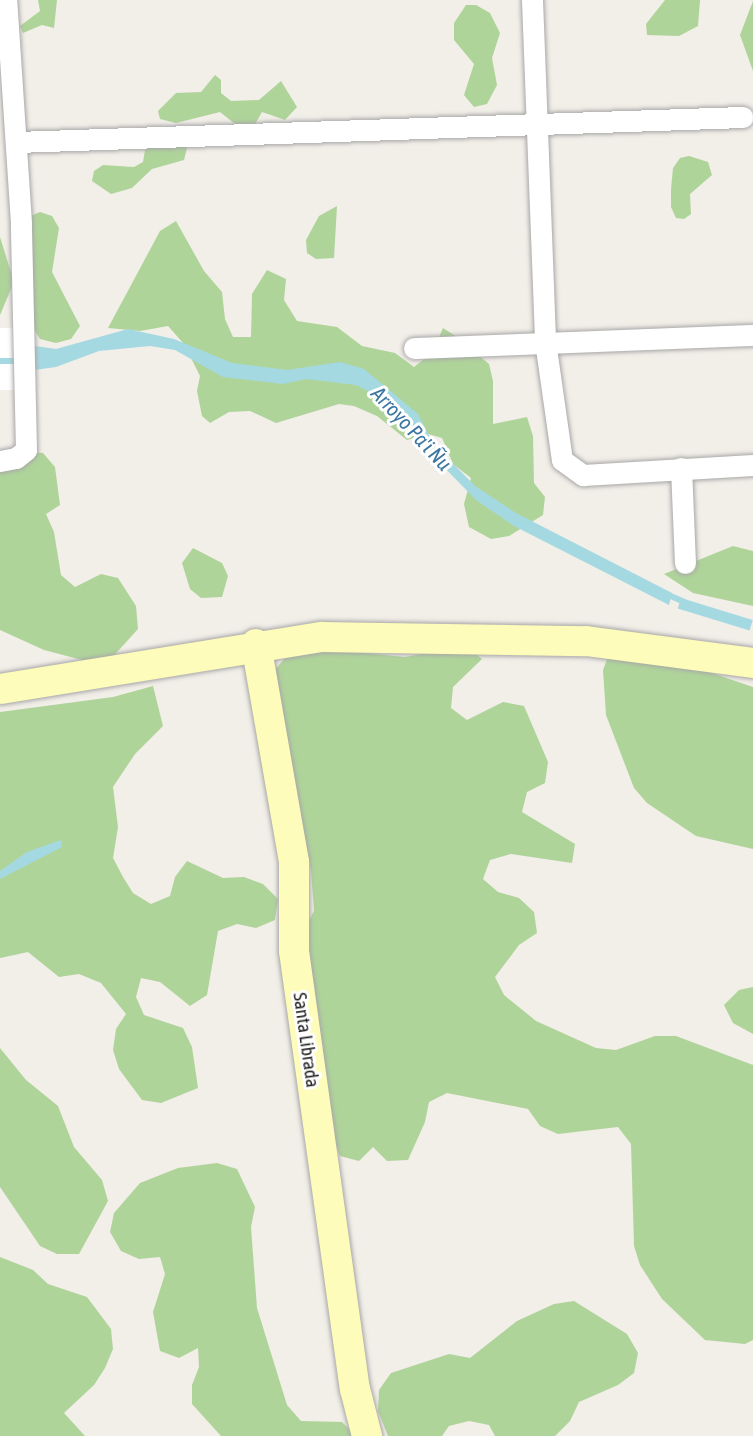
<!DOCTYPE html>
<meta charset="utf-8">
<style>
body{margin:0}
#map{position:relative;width:753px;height:1436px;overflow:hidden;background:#f2eee8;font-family:"Asap Condensed",sans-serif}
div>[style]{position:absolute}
.forest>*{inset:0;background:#afd49a}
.water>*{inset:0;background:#a5d9e2;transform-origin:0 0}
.pier>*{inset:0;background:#fff;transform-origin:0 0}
.stream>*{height:6px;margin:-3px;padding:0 3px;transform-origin:3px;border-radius:3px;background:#a5d9e2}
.roads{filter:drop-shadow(0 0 2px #a8a8a8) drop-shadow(0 0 2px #a8a8a8)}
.street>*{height:21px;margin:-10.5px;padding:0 10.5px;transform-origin:10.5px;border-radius:10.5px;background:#fff}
.secondary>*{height:30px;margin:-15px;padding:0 15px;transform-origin:15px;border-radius:15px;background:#fefcba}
span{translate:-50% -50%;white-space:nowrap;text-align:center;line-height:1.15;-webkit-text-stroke:6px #fff;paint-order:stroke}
.street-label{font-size:19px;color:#212121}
.water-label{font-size:21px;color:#3d76a1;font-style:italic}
</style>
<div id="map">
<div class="forest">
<i style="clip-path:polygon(38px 0,57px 0,54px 28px,42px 25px,23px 33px,20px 26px,40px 11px)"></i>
<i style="clip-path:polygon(665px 0,700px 0,698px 26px,679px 36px,647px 35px,646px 24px)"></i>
<i style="clip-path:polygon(753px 1px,753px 71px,740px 35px)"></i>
<i style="clip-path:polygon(466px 5px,476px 5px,490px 13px,500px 33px,492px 58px,497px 85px,487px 104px,474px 107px,464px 95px,474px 64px,454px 40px,454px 23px)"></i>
<i style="clip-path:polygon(215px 75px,221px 80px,221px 93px,231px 101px,259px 100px,281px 81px,297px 107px,285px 120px,262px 112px,254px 126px,235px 124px,220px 112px,176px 123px,160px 119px,158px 111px,176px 93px,201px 92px)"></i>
<i style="clip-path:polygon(182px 136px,187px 148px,184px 160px,152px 169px,132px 188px,111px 194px,92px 181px,94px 171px,103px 165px,134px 167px,143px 162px,147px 138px)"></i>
<i style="clip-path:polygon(689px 156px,708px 162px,712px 175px,690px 194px,691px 214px,684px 219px,676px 218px,671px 207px,671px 189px,673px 168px,680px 158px)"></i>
<i style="clip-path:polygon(337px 206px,334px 258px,316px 259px,307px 253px,306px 240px,319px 216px)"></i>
<i style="clip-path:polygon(40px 212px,52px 216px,59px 228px,52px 272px,80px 326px,71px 339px,56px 343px,40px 339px,33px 328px,28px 217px)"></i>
<i style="clip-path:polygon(176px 221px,204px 271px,222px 292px,225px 319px,233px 337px,251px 337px,252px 294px,267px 270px,286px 279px,284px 300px,297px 321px,337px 327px,362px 346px,395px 353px,414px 367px,432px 353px,443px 328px,454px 335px,489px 364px,493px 381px,493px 424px,527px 417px,533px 436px,534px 483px,545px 497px,543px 515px,509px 536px,491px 539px,469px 527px,464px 504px,471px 478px,453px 464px,442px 438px,428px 434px,407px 440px,377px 416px,354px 406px,339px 404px,276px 423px,250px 411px,229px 412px,210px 423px,202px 416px,197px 391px,200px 376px,184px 344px,168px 326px,140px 331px,108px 328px,160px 231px)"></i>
<i style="clip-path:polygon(0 237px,14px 282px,0 315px)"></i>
<i style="clip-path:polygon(29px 452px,43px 453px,55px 467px,60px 505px,46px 514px,54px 532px,61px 575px,75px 587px,101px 574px,118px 578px,136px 606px,138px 629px,109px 661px,90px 662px,44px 650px,0 630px,0 463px)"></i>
<i style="clip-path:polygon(733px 546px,753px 551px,753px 606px,693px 593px,664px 574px)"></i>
<i style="clip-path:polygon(193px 548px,222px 563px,228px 576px,222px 597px,201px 598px,190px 589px,182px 563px)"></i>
<i style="clip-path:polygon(465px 646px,482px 659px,453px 687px,451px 708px,467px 720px,503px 702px,524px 706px,548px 762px,545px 783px,527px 792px,522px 812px,575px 844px,572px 863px,511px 854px,490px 860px,483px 879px,498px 892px,519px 898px,534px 912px,537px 933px,519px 945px,495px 977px,504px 995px,536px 1021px,596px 1048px,616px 1050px,655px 1036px,676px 1036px,753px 1065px,753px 1340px,745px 1344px,705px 1340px,662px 1299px,640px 1265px,634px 1246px,631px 1144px,618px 1127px,558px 1134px,540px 1126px,528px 1109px,447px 1093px,429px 1102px,425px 1122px,408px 1160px,387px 1161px,373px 1147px,359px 1161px,340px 1156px,333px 1137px,305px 928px,314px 911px,311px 871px,273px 672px,285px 658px,324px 649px,405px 657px)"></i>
<i style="clip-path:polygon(609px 654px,682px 663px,753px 687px,753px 849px,696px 836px,647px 803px,634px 788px,606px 715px,603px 670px)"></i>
<i style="clip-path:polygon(153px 686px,163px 726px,135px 754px,113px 787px,118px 827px,113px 858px,123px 877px,133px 893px,151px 904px,170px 896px,175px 877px,187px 861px,223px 878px,244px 877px,263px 884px,278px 899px,275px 920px,256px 928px,237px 924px,218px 931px,207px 995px,190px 1006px,160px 982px,141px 978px,136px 997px,144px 1015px,183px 1028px,192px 1047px,198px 1088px,161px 1103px,142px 1100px,119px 1069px,113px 1050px,116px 1029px,126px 1014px,101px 983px,79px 974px,59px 977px,28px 952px,0 958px,0 712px,113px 697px)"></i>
<i style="clip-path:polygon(753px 987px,753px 1034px,733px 1023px,724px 1005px,739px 990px)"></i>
<i style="clip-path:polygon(0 1048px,26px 1080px,58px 1106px,74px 1147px,102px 1180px,108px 1201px,79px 1254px,57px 1254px,40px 1246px,0 1187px)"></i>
<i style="clip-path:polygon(217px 1163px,237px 1169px,255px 1207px,251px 1227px,257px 1308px,287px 1405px,301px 1421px,342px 1422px,356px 1436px,221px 1436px,192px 1404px,192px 1385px,199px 1367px,198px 1348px,179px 1358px,160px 1351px,153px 1312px,165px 1274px,160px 1257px,139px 1259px,121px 1251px,110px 1232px,114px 1213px,140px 1183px,178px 1168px)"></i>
<i style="clip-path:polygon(0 1257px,33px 1270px,48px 1284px,87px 1297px,111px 1329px,113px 1349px,105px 1368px,94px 1385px,64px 1413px,85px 1436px,0 1436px)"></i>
<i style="clip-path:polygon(574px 1301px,627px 1334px,638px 1353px,634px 1373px,618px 1385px,579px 1402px,570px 1421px,555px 1436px,495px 1436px,489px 1425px,469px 1421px,449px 1426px,442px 1436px,388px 1436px,378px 1411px,379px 1390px,391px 1373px,449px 1354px,470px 1358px,517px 1321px,554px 1304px)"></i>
</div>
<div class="water">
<i style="clip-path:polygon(128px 329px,174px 339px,232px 363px,287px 370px,340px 362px,364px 369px,418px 414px,433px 443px,475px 486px,516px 513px,672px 593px,669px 605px,514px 526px,476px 500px,372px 393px,356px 385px,306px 379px,283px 384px,223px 377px,175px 350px,150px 346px,99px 351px,56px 367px,27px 371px,28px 345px,56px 349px)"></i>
<i style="left:681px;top:598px;width:75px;height:11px;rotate:17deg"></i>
<i style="clip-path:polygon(61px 840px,62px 847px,0 879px,0 871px,27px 852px)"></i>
</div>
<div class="pier">
<i style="left:0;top:328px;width:34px;height:62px"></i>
</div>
<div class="stream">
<i style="left:0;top:361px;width:19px"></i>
<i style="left:664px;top:593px;width:24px;rotate:24deg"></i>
</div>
<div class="roads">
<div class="street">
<i style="left:532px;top:0;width:341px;rotate:87.8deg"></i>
<i style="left:545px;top:341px;width:120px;rotate:81.9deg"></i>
<i style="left:562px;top:460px;width:26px;rotate:36deg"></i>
<i style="left:583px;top:475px;width:170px;rotate:-3.4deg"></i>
<i style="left:16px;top:142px;width:727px;rotate:-1.97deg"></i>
<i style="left:414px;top:348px;width:339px;rotate:-2.2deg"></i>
<i style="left:0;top:461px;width:16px;rotate:-11deg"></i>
<i style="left:16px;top:458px;width:13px;rotate:-39deg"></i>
<i style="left:26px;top:450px;width:227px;rotate:-91.3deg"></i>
<i style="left:21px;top:223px;width:224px;rotate:-93.8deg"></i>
<i style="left:681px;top:468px;width:95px;rotate:87.6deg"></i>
</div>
<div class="secondary">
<i style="left:256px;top:644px;width:221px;rotate:80.1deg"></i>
<i style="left:294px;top:862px;width:89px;rotate:90deg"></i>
<i style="left:294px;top:951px;width:442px;rotate:82.1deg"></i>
<i style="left:355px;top:1389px;width:49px;rotate:75.7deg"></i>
<i style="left:0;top:689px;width:325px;rotate:-9.2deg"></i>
<i style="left:321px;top:637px;width:265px;rotate:0.9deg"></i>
<i style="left:586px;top:641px;width:168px;rotate:7.5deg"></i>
</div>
</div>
<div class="street-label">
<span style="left:306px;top:1040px;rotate:82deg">Santa Librada</span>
</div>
<div class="water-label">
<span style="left:412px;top:428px;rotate:47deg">Arroyo Pa'i Ñu</span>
</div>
</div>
